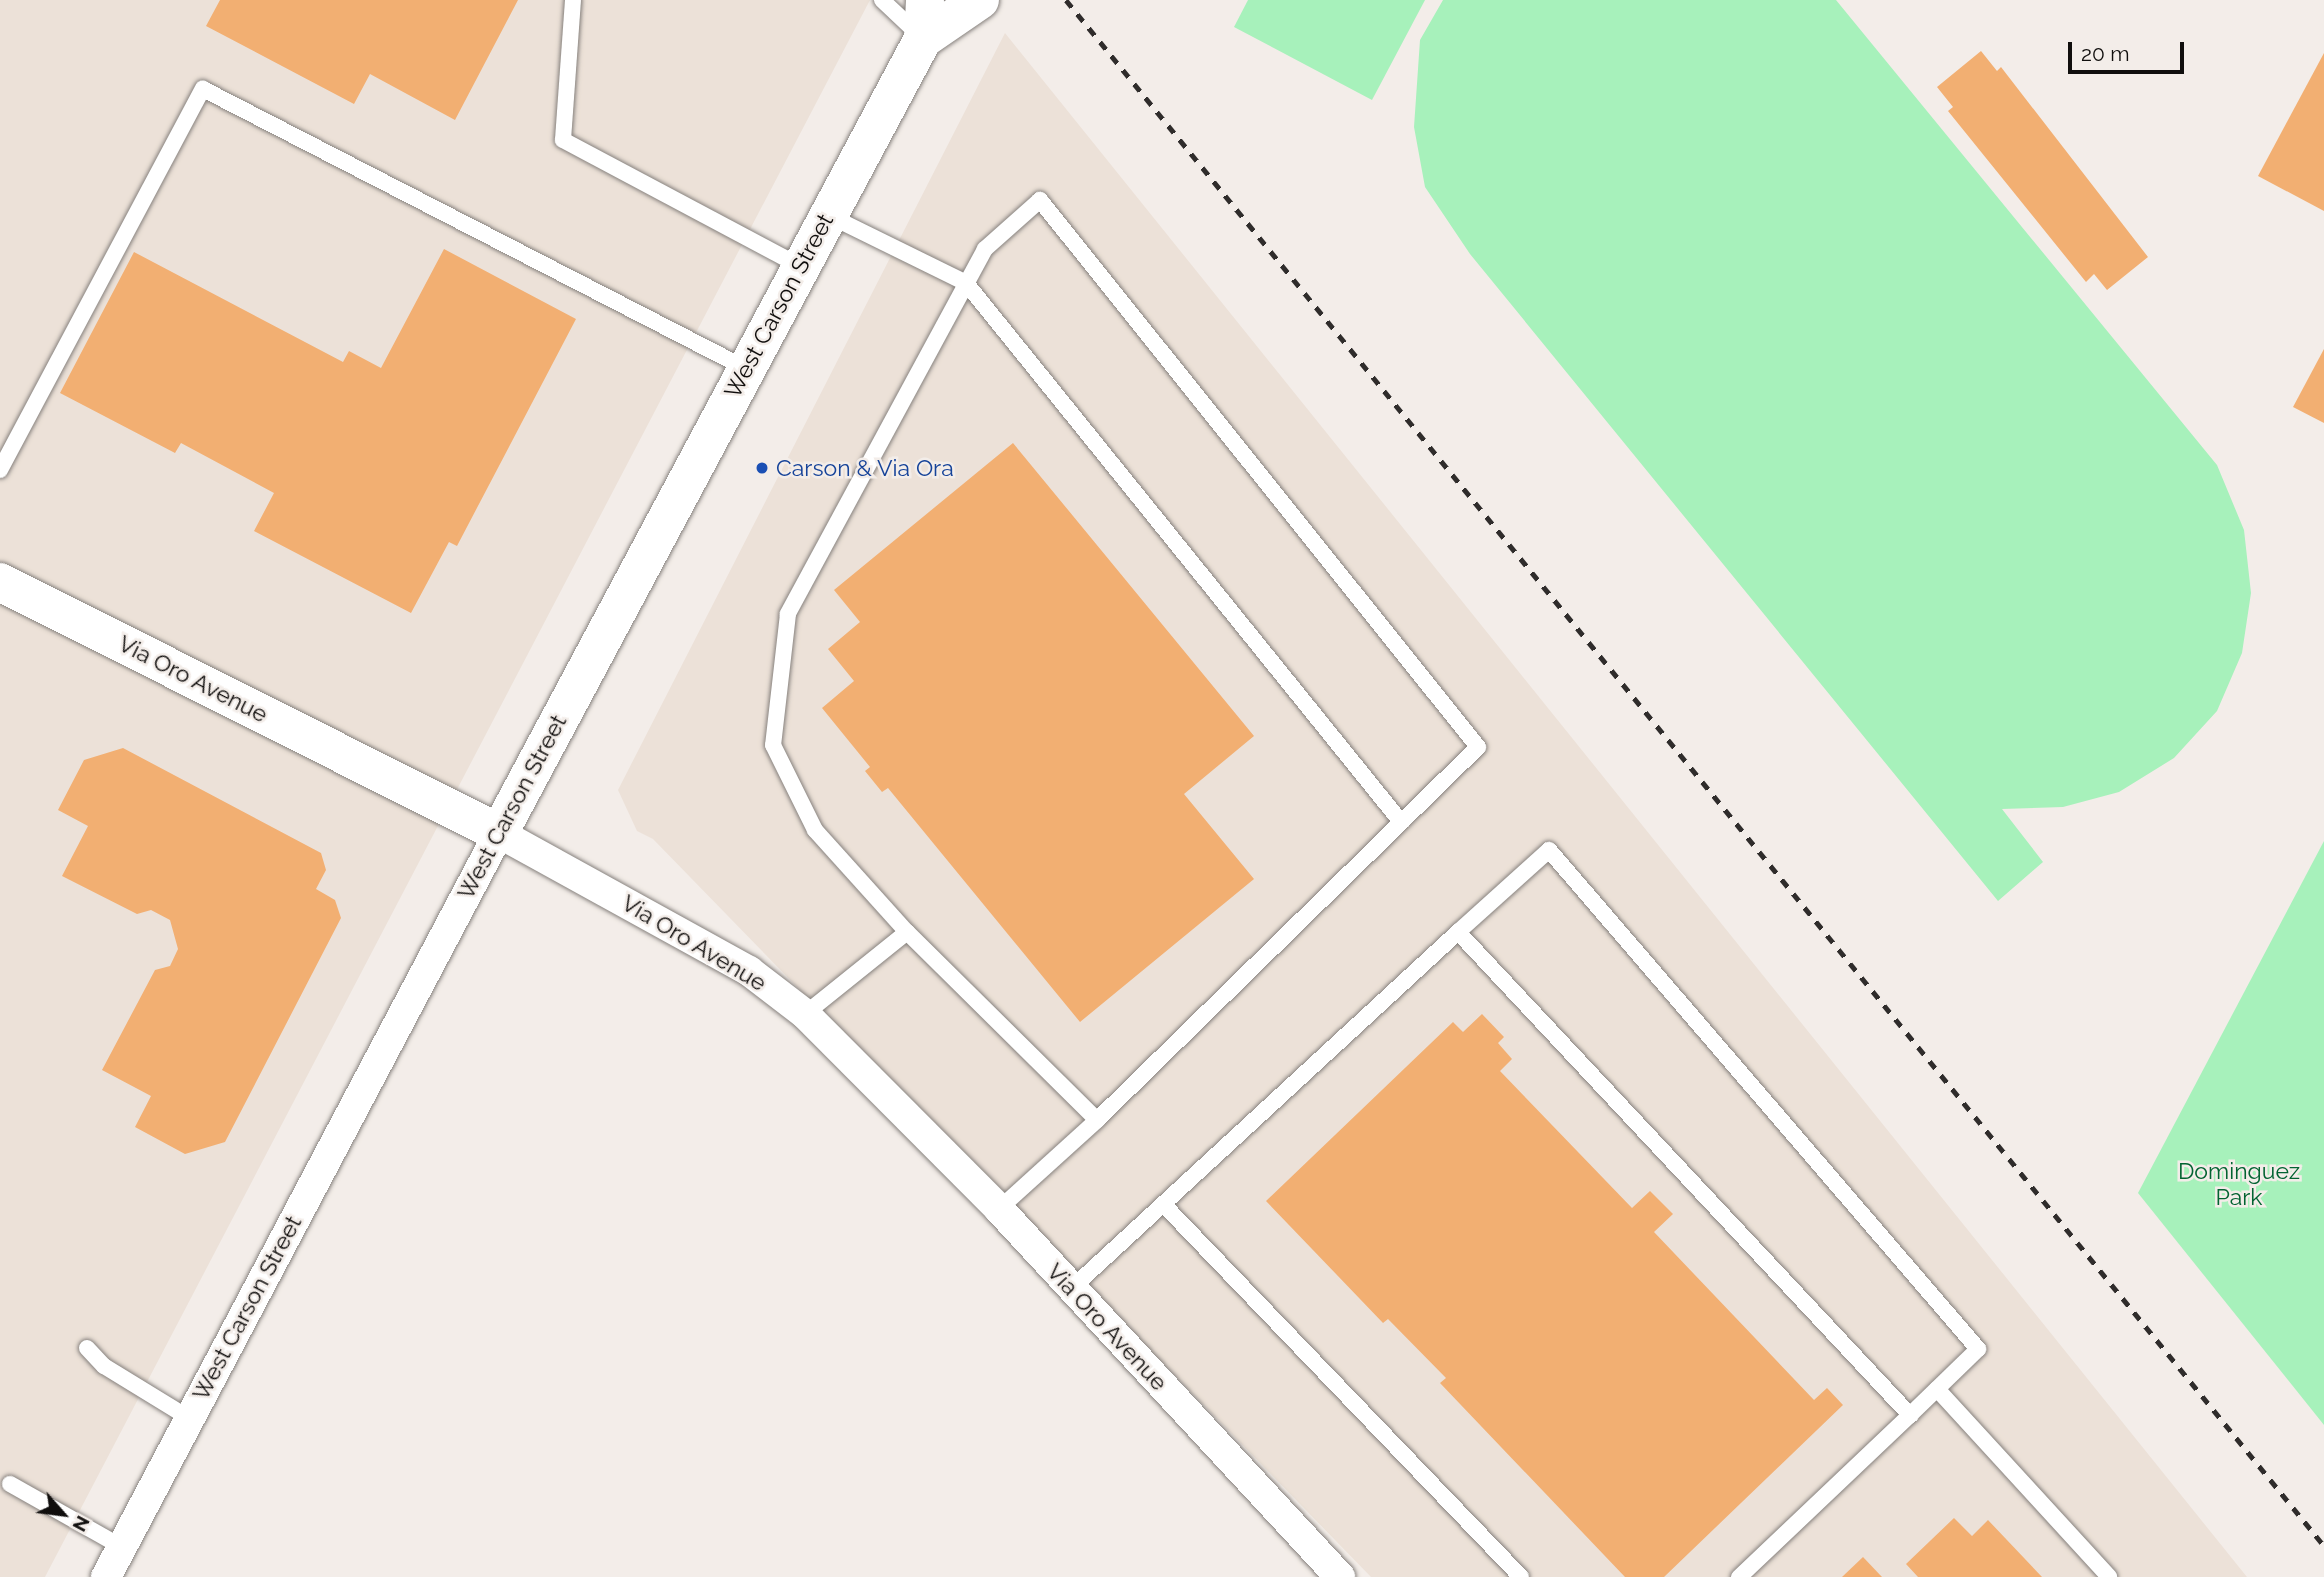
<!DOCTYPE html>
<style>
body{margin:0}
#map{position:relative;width:2324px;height:1577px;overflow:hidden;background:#f3ede9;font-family:Raleway,sans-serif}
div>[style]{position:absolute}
.built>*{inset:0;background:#ece1d8}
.green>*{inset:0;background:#a7f1bb}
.building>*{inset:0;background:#f2af72}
.roads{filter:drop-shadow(0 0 2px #86817d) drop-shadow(0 0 2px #86817d)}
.lane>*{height:16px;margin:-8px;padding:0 8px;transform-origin:8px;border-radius:8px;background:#fff}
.street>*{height:30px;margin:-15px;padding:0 15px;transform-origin:15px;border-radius:15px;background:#fff}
.secondary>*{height:38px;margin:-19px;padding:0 19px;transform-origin:19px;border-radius:19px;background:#fff}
.rail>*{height:5px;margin-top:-2.5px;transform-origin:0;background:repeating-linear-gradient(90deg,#2f2c2b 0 9px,transparent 0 18px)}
.dots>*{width:19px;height:19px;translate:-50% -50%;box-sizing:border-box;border:4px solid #f3ede9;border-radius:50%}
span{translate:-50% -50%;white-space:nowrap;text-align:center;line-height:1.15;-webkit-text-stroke:5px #f3ede9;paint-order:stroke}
.street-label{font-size:23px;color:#100e0d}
.transit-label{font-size:23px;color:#164399}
.left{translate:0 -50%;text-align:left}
.park-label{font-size:23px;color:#026331}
.north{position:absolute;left:28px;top:1479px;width:70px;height:70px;-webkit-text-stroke:5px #f3ede9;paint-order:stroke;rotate:118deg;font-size:19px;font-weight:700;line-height:28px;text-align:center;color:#100e0d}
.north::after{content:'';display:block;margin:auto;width:24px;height:32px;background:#100e0d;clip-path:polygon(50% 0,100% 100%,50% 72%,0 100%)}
.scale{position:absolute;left:2068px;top:42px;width:116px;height:32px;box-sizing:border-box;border:4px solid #100e0d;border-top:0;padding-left:9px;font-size:21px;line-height:24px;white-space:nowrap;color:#100e0d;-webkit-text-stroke:5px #f3ede9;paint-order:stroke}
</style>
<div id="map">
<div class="built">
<i style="clip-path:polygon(0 0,870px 0,45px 1577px,0 1577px)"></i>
<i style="clip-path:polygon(1005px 33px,2247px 1577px,1371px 1577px,653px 839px,637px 831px,618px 790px)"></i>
</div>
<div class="green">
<i style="clip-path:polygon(1248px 0,1425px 0,1372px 100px,1234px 27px)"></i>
<i style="clip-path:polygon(1443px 0,1836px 0,2217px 465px,2244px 530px,2251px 593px,2242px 653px,2217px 711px,2174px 758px,2119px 792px,2063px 807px,2002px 809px,2043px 862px,1998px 901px,1470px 254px,1425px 187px,1414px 127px,1420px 40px)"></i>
<i style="clip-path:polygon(2324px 841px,2324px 1425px,2138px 1193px)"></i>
</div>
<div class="building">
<i style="clip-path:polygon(220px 0,518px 0,455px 120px,370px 74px,354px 104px,206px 26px)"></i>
<i style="clip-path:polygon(1981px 51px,1997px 71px,2001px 67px,2148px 257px,2107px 290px,2094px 274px,2086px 282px,1948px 111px,1953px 107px,1937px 87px)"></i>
<i style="clip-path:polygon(2324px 53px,2324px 211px,2258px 176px)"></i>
<i style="clip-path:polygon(444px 249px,576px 319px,457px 546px,449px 542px,411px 613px,254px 531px,274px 493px,181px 443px,175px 453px,60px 393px,134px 252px,343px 362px,349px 351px,381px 368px)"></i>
<i style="clip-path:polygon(2324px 349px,2324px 423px,2293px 407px)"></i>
<i style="clip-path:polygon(1013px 443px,1254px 736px,1184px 794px,1254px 879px,1080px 1022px,888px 788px,882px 792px,865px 771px,870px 767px,822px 708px,854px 681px,828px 649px,860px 622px,834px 590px)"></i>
<i style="clip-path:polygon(123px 748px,321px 853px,326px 870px,316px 889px,335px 900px,341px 918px,225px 1142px,185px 1154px,135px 1127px,151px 1096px,102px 1070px,155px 970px,170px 966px,178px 949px,170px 920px,151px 910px,137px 914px,62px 876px,88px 826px,58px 810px,84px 760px)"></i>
<i style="clip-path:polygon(1482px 1014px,1504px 1037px,1498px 1043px,1512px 1059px,1500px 1071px,1632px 1208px,1650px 1191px,1673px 1214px,1654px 1232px,1814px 1400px,1827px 1388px,1843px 1405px,1664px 1577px,1625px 1577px,1440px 1383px,1446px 1378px,1388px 1319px,1383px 1323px,1266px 1201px,1453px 1022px,1463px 1032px)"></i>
<i style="clip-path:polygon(1954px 1518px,1972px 1536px,1988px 1520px,2042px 1577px,1918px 1577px,1906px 1564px)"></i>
<i style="clip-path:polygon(1863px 1557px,1882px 1577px,1842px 1577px)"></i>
</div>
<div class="roads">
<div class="lane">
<i style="left:573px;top:0;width:140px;rotate:94.1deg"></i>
<i style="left:563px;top:140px;width:268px;rotate:28deg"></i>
<i style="left:882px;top:0;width:51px;rotate:43.4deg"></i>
<i style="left:828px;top:215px;width:154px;rotate:26.2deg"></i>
<i style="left:966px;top:283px;width:693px;rotate:51.09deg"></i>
<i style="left:0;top:470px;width:432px;rotate:-62deg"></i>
<i style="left:203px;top:89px;width:610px;rotate:27.24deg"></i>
<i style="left:1458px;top:932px;width:122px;rotate:-42deg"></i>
<i style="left:1549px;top:850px;width:658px;rotate:49.31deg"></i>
<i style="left:1978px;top:1349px;width:95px;rotate:135.9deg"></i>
<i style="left:805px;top:1014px;width:131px;rotate:-38.8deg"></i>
<i style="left:907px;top:932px;width:267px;rotate:44.7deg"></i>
<i style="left:1097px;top:1120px;width:533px;rotate:-44.39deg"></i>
<i style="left:1478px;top:747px;width:701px;rotate:-128.69deg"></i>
<i style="left:1040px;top:200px;width:74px;rotate:138.3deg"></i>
<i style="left:985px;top:249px;width:415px;rotate:118.4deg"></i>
<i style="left:788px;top:614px;width:132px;rotate:96.5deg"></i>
<i style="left:773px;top:745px;width:95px;rotate:63.7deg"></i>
<i style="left:815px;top:830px;width:137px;rotate:48deg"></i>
<i style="left:1165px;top:1206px;width:514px;rotate:46.18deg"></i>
<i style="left:999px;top:1209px;width:132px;rotate:-42.2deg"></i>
<i style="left:1071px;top:1289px;width:527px;rotate:-42.69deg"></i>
<i style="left:1458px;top:932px;width:662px;rotate:46.9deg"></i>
<i style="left:1910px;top:1415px;width:236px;rotate:136.5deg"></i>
<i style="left:87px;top:1348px;width:25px;rotate:47deg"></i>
<i style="left:104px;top:1366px;width:100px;rotate:31.5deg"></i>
<i style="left:1937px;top:1389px;width:255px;rotate:47.5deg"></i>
<i style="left:10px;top:1484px;width:129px;rotate:29.4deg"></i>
</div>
<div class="street">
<i style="left:106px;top:1577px;width:841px;rotate:-62.16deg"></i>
<i style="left:499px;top:833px;width:286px;rotate:28.9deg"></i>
<i style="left:749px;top:971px;width:71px;rotate:37.5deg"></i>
<i style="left:805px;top:1014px;width:275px;rotate:45.1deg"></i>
<i style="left:999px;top:1209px;width:502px;rotate:47.18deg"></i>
</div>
<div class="secondary">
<i style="left:923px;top:39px;width:69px;rotate:-34.4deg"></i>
<i style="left:0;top:582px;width:559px;rotate:26.7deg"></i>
<i style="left:499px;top:833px;width:900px;rotate:-61.9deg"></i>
<i style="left:923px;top:39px;width:39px;rotate:-87deg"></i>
</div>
</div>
<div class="rail">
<i style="left:1066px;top:0;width:1993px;rotate:50.86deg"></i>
</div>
<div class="dots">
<i style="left:762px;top:468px;background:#1a4fb4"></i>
</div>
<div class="street-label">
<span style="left:779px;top:306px;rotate:-62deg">West Carson Street</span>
<span style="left:193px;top:679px;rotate:27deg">Via Oro Avenue</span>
<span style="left:512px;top:807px;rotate:-62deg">West Carson Street</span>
<span style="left:694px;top:943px;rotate:31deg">Via Oro Avenue</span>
<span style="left:247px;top:1308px;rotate:-62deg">West Carson Street</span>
<span style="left:1107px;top:1327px;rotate:47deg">Via Oro Avenue</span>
</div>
<div class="transit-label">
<span class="left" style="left:776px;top:468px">Carson &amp; Via Ora</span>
</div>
<div class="park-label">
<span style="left:2239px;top:1184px">Dominguez<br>Park</span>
</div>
<div class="north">N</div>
<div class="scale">20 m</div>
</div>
